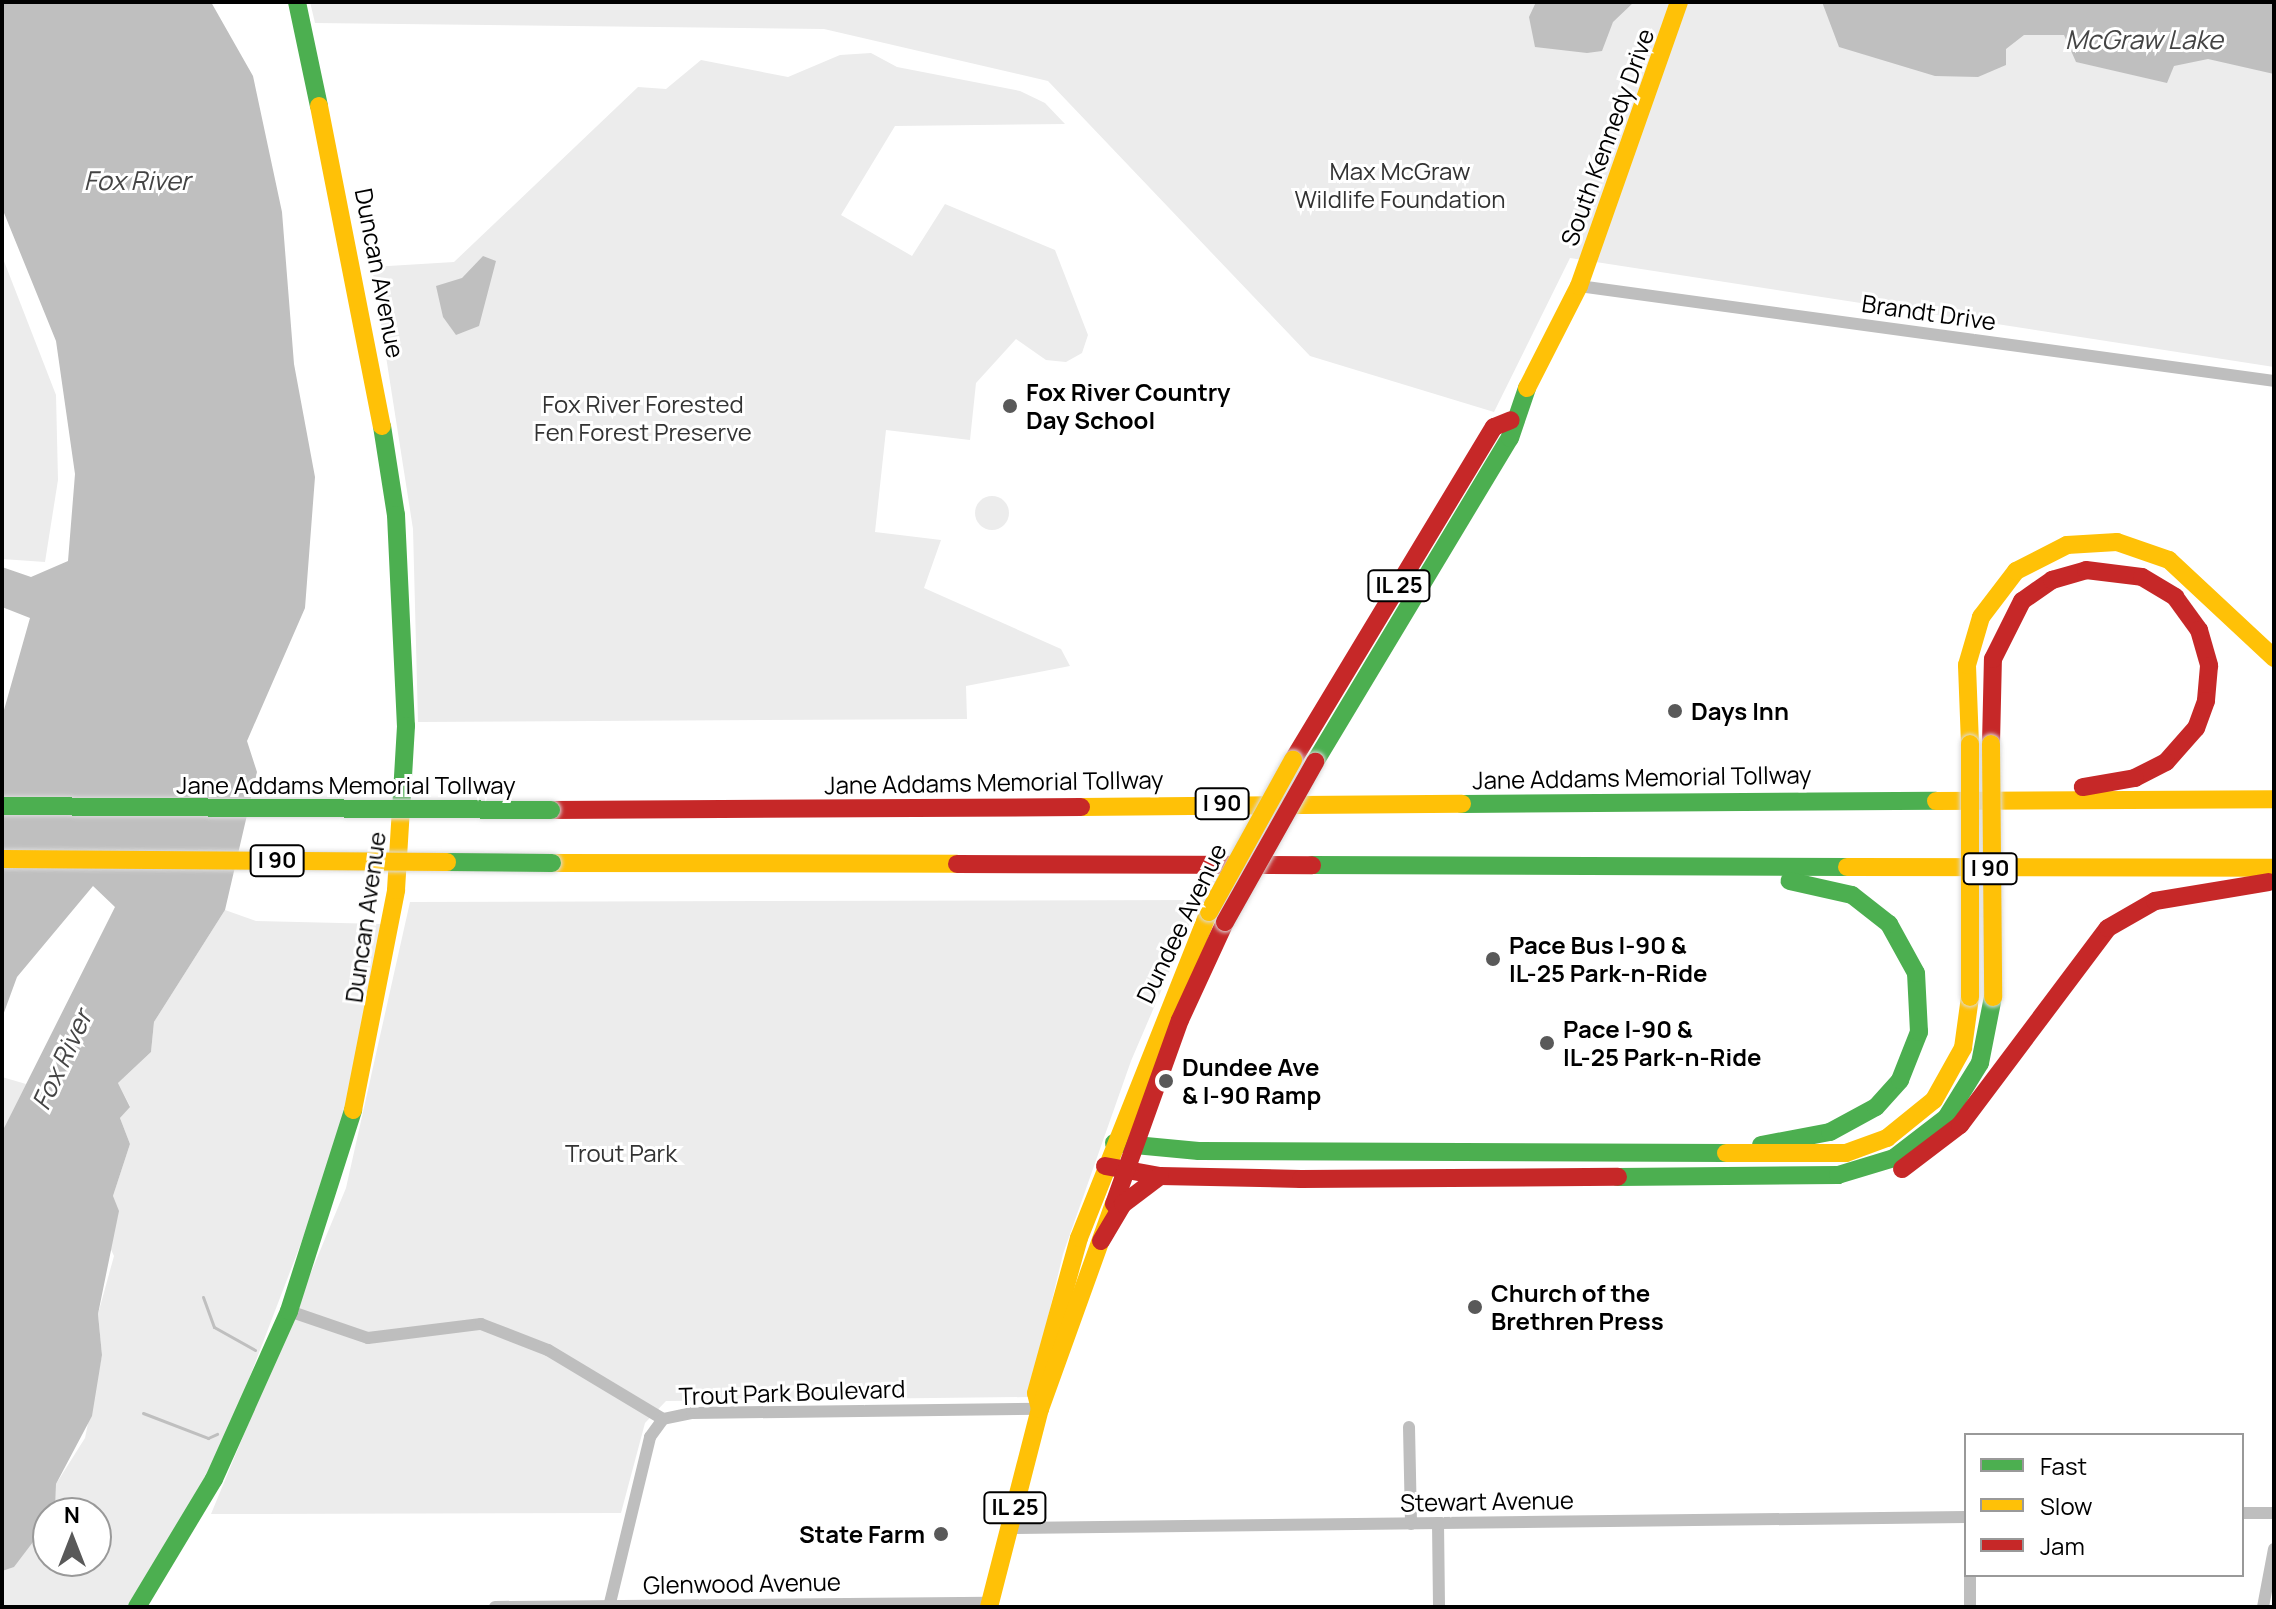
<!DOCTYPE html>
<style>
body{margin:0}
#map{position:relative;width:2276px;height:1609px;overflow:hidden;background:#fff;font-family:Manrope,sans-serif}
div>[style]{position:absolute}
.green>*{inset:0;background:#ececec}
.round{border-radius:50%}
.water>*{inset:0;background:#bfbfbf}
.stream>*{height:3px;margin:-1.5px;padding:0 1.5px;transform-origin:1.5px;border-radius:1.5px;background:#bfbfbf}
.street>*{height:12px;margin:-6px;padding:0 6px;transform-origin:6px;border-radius:6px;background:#bebebe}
.fast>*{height:18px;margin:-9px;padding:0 9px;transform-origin:9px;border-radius:9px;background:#4caf50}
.slow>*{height:18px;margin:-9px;padding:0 9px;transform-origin:9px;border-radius:9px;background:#ffc107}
.jam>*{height:18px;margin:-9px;padding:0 9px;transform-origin:9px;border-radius:9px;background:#c62828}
.bridges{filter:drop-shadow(0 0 2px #dbdbdb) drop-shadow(0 0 2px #dbdbdb)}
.fast-bridge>*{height:18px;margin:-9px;padding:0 9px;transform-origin:9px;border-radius:9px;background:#4caf50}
.slow-bridge>*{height:18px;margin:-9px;padding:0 9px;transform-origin:9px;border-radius:9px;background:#ffc107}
.jam-bridge>*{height:18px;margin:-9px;padding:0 9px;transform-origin:9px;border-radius:9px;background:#c62828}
.dots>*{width:22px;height:22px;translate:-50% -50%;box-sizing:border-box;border:4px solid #fff;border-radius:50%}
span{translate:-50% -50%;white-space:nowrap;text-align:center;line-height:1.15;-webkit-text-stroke:6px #fff;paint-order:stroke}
.shield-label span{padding:2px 6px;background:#fff;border:2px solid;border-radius:6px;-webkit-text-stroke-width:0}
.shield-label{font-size:22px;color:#000;font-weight:700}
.street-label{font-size:24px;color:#000}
.park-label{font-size:24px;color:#333}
.poi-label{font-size:24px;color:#000;font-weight:700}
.left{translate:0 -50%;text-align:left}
.right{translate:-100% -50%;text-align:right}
.water-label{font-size:26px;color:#444;font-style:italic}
.frame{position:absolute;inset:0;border:4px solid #000;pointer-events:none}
.legend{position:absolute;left:1964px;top:1433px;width:280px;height:144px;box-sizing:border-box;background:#fff;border:2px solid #999;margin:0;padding:10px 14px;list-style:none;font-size:24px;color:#000}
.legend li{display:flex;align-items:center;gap:16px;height:40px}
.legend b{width:40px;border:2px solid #999}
.north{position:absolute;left:32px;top:1497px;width:80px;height:80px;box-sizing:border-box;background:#fff;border:2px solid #999;border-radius:50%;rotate:0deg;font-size:22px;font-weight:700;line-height:32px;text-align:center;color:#000}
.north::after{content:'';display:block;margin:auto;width:28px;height:36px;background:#595959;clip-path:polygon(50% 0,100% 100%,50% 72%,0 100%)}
</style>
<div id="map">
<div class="green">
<i style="clip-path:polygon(310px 2px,2274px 2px,2274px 367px,1570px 258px,1494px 412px,1310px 356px,1048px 81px,824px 29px,315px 23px)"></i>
<i style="clip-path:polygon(871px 53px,897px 67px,1020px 91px,1045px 103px,1065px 124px,895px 126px,841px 215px,912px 256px,945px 204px,1055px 250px,1088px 335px,1082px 353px,1066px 362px,1046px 360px,1016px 339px,976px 383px,970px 440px,886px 430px,875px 532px,941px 540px,924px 588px,1061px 649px,1070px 666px,966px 686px,967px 719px,418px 722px,413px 529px,372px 267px,454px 262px,638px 87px,666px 89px,701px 60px,788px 77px,840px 55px)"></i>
<i style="clip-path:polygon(2px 256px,56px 395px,58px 480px,45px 562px,2px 559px)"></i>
<i class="round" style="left:975px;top:496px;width:34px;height:34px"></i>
<i style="clip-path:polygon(1200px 900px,1131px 1061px,1063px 1254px,1029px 1397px,666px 1401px,645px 1423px,621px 1513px,211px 1514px,346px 1188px,410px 902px)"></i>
<i style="clip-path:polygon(225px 910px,256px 921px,382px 924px,360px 1056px,329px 1170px,224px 1444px,130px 1607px,2px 1607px,2px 1571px,48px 1522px,48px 1561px,96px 1561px,96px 1513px,55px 1513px,56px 1484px,85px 1438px,102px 1355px,98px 1314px,114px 1256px,108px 1243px,113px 1196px,130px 1144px,120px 1118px,130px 1106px,118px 1083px,151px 1052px,154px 1022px)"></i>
<i style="clip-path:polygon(2px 1077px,26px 1084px,2px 1132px)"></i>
</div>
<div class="water">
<i style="clip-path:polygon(2px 2px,211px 2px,253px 76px,282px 212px,294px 364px,315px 477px,305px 608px,247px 741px,257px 772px,225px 910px,154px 1022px,151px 1052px,118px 1083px,130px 1107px,120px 1118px,130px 1144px,113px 1196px,119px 1211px,98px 1314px,102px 1355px,92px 1416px,56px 1484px,55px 1513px,14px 1567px,2px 1571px,2px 1132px,115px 907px,93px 886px,17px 977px,2px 1018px,2px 717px,30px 618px,2px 607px,2px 567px,31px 577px,68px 561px,75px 474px,56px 341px,2px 208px)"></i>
<i style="clip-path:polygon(1536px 2px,1634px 2px,1613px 22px,1602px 51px,1587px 53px,1535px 47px,1529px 17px)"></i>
<i style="clip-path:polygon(1822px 2px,2274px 2px,2274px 74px,2208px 59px,2174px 66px,2167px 83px,2076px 62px,2064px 35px,2024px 35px,2006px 49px,2006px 65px,1978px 77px,1935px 76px,1839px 47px)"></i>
<i style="clip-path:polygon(483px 256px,496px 261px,479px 326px,456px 335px,443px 317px,436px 286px,462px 278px)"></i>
</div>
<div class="stream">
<i style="left:203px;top:1297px;width:32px;rotate:70deg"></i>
<i style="left:214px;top:1327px;width:47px;rotate:29.3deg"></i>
<i style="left:143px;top:1413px;width:70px;rotate:21deg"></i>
<i style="left:208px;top:1438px;width:10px;rotate:-24deg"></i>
</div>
<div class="street">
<i style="left:1579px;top:286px;width:701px;rotate:7.78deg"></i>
<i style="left:289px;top:1311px;width:83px;rotate:18.9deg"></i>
<i style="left:368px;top:1338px;width:114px;rotate:-7.1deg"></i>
<i style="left:481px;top:1324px;width:72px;rotate:21.2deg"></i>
<i style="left:548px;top:1350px;width:134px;rotate:31deg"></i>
<i style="left:663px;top:1419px;width:30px;rotate:-12deg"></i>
<i style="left:692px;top:1413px;width:348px;rotate:-0.7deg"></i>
<i style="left:1409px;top:1427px;width:97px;rotate:88.8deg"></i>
<i style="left:2242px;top:1513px;width:32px"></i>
<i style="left:1438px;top:1523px;width:84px;rotate:89.3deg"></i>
<i style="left:1009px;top:1528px;width:957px;rotate:-0.66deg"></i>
<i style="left:1970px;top:1575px;width:32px;rotate:90deg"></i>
<i style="left:495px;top:1607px;width:495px;rotate:-0.5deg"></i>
<i style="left:609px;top:1607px;width:175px;rotate:-76.4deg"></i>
<i style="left:650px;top:1437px;width:22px;rotate:-54deg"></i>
<i style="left:2263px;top:1607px;width:59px;rotate:-79.3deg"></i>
</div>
<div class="fast">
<i style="left:297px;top:2px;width:106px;rotate:78.1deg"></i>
<i style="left:382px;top:426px;width:90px;rotate:81.1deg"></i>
<i style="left:396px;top:515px;width:211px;rotate:87.3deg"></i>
<i style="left:406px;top:726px;width:83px;rotate:93.4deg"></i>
<i style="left:1315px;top:762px;width:378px;rotate:-59deg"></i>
<i style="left:1510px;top:438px;width:53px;rotate:-71.2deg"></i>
<i style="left:1462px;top:804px;width:474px;rotate:-0.4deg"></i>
<i style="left:1312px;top:865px;width:535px;rotate:0.21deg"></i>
<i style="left:1114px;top:1143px;width:85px;rotate:5.4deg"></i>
<i style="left:1199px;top:1151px;width:527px;rotate:0.22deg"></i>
<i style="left:1761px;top:1145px;width:70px;rotate:-10.7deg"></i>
<i style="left:1830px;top:1132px;width:52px;rotate:-28.5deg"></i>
<i style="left:1876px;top:1107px;width:36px;rotate:-48deg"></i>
<i style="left:1900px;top:1080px;width:52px;rotate:-68.4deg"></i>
<i style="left:1919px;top:1032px;width:59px;rotate:-92.9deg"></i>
<i style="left:1916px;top:973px;width:56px;rotate:-118.9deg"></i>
<i style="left:1889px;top:924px;width:47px;rotate:-141.9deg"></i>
<i style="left:1852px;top:895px;width:64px;rotate:-167.3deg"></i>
<i style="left:1618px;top:1177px;width:220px;rotate:-0.5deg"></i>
<i style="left:1838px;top:1175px;width:59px;rotate:-16.9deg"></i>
<i style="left:1894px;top:1158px;width:66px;rotate:-37.6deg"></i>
<i style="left:1946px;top:1118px;width:65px;rotate:-58.3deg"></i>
<i style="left:1980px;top:1063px;width:67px;rotate:-78.9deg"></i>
<i style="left:137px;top:1607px;width:149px;rotate:-59deg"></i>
<i style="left:214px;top:1479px;width:184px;rotate:-65.9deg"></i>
<i style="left:289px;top:1311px;width:211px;rotate:-72.3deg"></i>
</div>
<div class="slow">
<i style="left:319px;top:106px;width:326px;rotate:78.9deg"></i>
<i style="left:1527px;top:388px;width:114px;rotate:-63deg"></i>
<i style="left:1579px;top:286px;width:301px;rotate:-70.6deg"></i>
<i style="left:1970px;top:744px;width:79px;rotate:-92.2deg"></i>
<i style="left:1967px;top:665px;width:50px;rotate:-73.7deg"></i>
<i style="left:1981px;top:617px;width:58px;rotate:-52.7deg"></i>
<i style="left:2016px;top:571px;width:57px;rotate:-27deg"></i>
<i style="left:2067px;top:545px;width:50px;rotate:-3.4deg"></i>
<i style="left:2117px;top:542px;width:55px;rotate:19.1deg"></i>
<i style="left:2169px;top:560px;width:144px;rotate:43deg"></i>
<i style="left:1936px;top:801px;width:338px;rotate:-0.3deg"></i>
<i style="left:1081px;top:807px;width:381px;rotate:-0.5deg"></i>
<i style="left:552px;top:863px;width:405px;rotate:0.1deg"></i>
<i style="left:1847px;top:867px;width:427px;rotate:0.1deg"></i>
<i style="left:353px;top:1110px;width:224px;rotate:-78.9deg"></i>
<i style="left:396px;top:890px;width:81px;rotate:-86.5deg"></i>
<i style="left:1726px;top:1153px;width:120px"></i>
<i style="left:1846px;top:1153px;width:44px;rotate:-20.1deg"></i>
<i style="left:1887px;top:1138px;width:60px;rotate:-39deg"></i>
<i style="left:1934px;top:1100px;width:60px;rotate:-60.9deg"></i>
<i style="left:1963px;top:1048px;width:51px;rotate:-82.2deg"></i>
<i style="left:1040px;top:1409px;width:16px;rotate:-104deg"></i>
<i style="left:1036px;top:1393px;width:161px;rotate:-74.5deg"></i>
<i style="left:1079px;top:1238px;width:351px;rotate:-68.3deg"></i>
<i style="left:989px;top:1607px;width:204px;rotate:-75.6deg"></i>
<i style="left:1040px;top:1409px;width:218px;rotate:-70.2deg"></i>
</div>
<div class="jam">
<i style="left:1991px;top:744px;width:85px;rotate:-88.7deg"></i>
<i style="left:1993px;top:659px;width:65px;rotate:-63.4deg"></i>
<i style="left:2022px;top:601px;width:37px;rotate:-35deg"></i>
<i style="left:2052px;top:580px;width:35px;rotate:-16deg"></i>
<i style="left:2086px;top:570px;width:56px;rotate:7.1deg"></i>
<i style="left:2142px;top:577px;width:39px;rotate:31deg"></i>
<i style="left:2175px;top:597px;width:41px;rotate:54deg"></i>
<i style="left:2199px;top:630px;width:37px;rotate:74deg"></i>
<i style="left:2209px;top:666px;width:35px;rotate:95deg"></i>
<i style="left:2206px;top:701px;width:29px;rotate:110deg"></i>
<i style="left:2196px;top:728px;width:45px;rotate:131.4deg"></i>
<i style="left:2166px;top:762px;width:35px;rotate:153deg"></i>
<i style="left:2135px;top:778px;width:53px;rotate:170.2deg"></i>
<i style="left:1293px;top:760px;width:389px;rotate:-58.9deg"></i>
<i style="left:1494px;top:427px;width:18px;rotate:-22deg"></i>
<i style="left:551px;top:810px;width:530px;rotate:-0.32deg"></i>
<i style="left:957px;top:864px;width:355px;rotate:0.2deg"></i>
<i style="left:1105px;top:1166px;width:56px;rotate:10.3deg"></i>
<i style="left:1160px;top:1176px;width:141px;rotate:1.2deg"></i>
<i style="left:1301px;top:1179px;width:317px;rotate:-0.4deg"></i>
<i style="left:1902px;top:1169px;width:73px;rotate:-37.2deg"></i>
<i style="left:1960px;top:1125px;width:246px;rotate:-53.1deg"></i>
<i style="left:2108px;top:928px;width:54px;rotate:-29.9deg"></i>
<i style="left:2155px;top:901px;width:115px;rotate:-9.5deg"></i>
<i style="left:1114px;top:1204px;width:195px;rotate:-70.3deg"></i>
<i style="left:1180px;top:1020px;width:108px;rotate:-65.3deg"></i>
<i style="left:1101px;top:1241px;width:43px;rotate:-59.3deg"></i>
<i style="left:1123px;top:1204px;width:46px;rotate:-37.1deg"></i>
</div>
<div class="bridges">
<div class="fast-bridge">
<i style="left:2px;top:806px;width:549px;rotate:0.42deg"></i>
<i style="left:447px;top:862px;width:105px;rotate:0.5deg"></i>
</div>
<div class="slow-bridge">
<i style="left:1970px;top:744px;width:253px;rotate:90deg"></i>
<i style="left:1991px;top:744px;width:253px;rotate:89.5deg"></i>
<i style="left:2px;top:859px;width:445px;rotate:0.4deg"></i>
<i style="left:1209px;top:912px;width:174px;rotate:-61.1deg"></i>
</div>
<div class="jam-bridge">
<i style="left:1225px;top:922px;width:184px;rotate:-60.6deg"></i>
</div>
</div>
<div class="dots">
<i style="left:1010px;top:406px;background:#595959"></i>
<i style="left:1675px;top:711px;background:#595959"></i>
<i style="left:1493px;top:959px;background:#595959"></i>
<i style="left:1547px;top:1043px;background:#595959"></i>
<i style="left:1166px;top:1081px;background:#595959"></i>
<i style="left:1475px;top:1307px;background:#595959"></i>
<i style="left:941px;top:1534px;background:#595959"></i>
</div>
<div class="shield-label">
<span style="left:1399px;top:586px">IL 25</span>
<span style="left:1222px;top:804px">I 90</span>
<span style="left:277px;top:861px">I 90</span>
<span style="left:1990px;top:869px">I 90</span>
<span style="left:1015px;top:1508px">IL 25</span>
</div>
<div class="street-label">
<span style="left:1607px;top:137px;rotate:-70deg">South Kennedy Drive</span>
<span style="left:380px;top:273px;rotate:79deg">Duncan Avenue</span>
<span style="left:1929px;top:312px;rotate:8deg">Brandt Drive</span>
<span style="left:1642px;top:777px;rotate:-1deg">Jane Addams Memorial Tollway</span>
<span style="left:994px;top:782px;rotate:-1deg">Jane Addams Memorial Tollway</span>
<span style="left:346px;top:785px">Jane Addams Memorial Tollway</span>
<span style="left:365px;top:917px;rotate:-82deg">Duncan Avenue</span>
<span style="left:1181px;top:923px;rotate:-64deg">Dundee Avenue</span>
<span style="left:792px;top:1392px;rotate:-2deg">Trout Park Boulevard</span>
<span style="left:1487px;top:1501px;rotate:-1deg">Stewart Avenue</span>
<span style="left:742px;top:1583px;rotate:-1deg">Glenwood Avenue</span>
</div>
<div class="park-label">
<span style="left:1400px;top:185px">Max McGraw<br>Wildlife Foundation</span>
<span style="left:643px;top:418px">Fox River Forested<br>Fen Forest Preserve</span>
<span style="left:621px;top:1153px">Trout Park</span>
</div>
<div class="poi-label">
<span class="left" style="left:1026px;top:406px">Fox River Country<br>Day School</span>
<span class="left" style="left:1691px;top:711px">Days Inn</span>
<span class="left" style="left:1509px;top:959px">Pace Bus I-90 &amp;<br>IL-25 Park-n-Ride</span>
<span class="left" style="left:1563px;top:1043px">Pace I-90 &amp;<br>IL-25 Park-n-Ride</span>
<span class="left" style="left:1182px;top:1081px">Dundee Ave<br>&amp; I-90 Ramp</span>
<span class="left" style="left:1491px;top:1307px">Church of the<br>Brethren Press</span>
<span class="right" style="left:925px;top:1534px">State Farm</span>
</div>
<div class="water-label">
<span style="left:2144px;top:40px">McGraw Lake</span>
<span style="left:137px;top:181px">Fox River</span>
<span style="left:62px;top:1060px;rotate:-65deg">Fox River</span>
</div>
<div class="frame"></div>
<ul class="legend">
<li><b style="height:10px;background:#4caf50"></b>Fast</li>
<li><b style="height:10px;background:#ffc107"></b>Slow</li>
<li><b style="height:10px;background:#c62828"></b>Jam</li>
</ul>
<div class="north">N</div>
</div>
